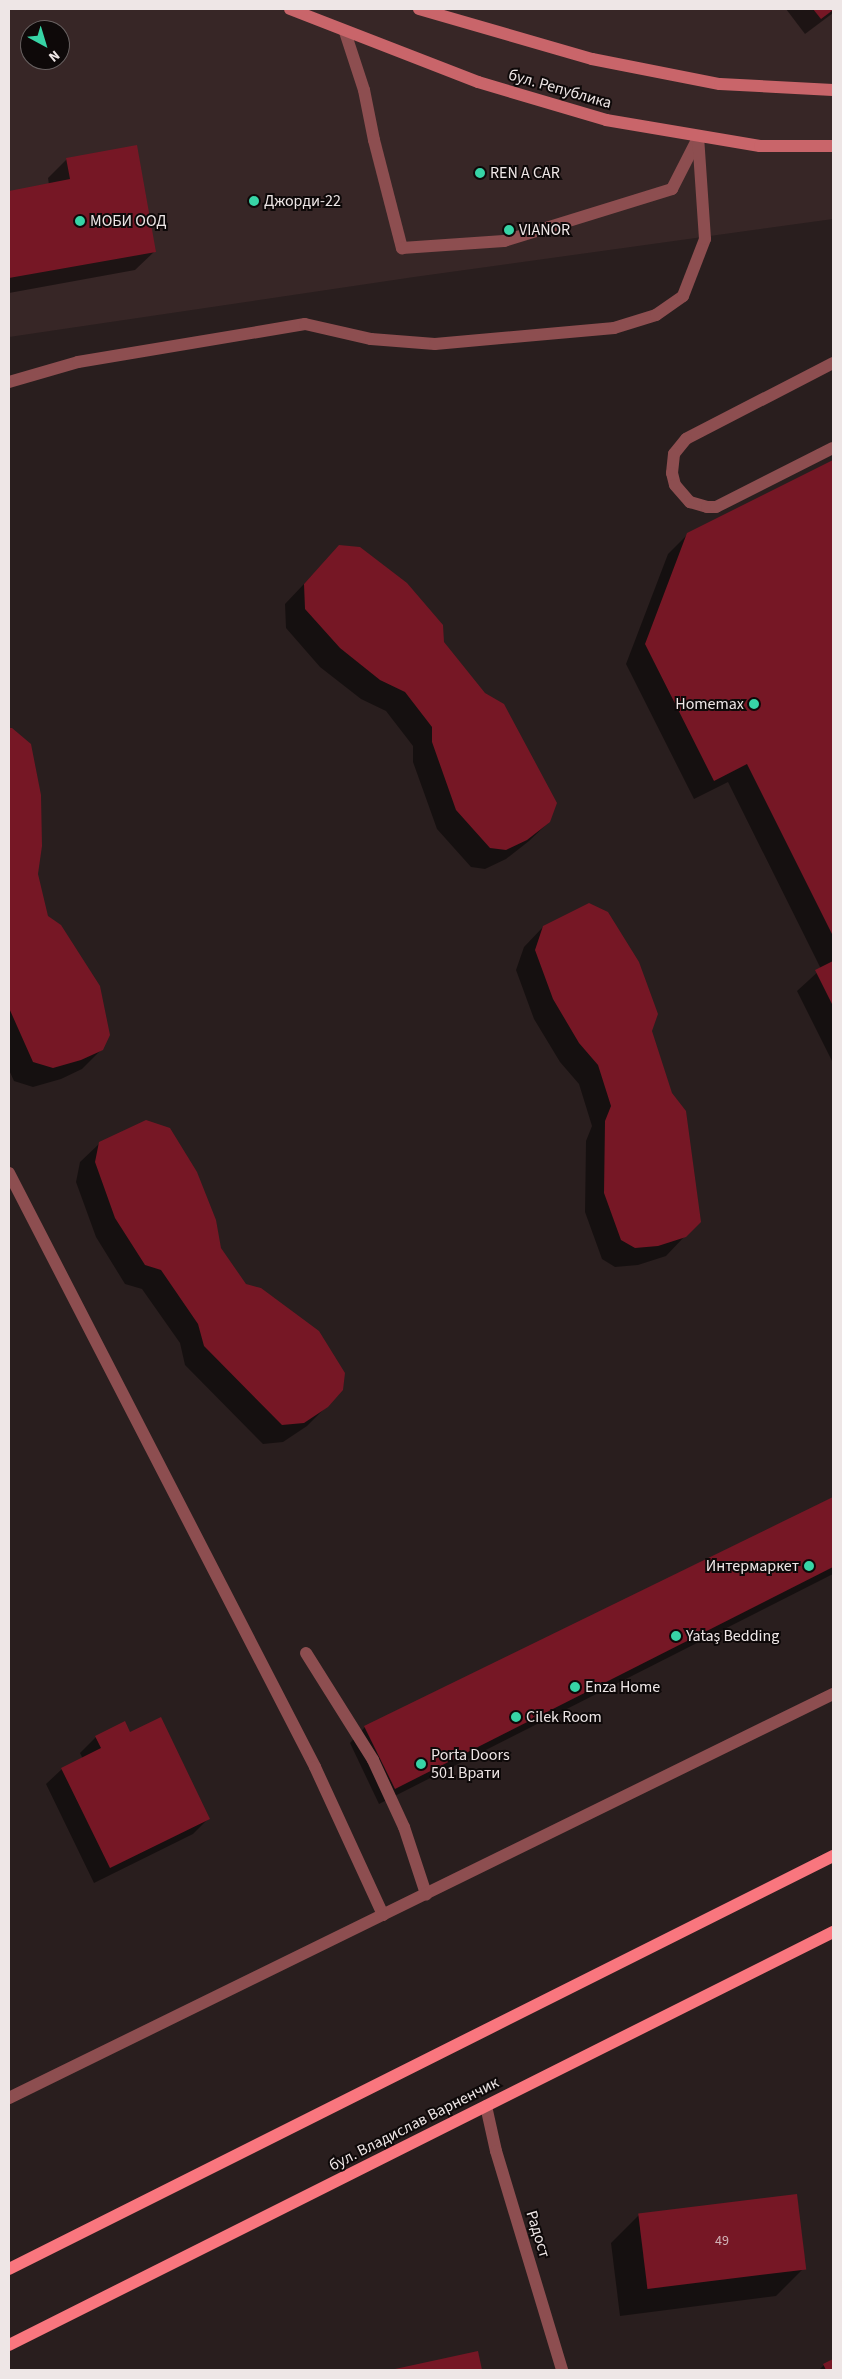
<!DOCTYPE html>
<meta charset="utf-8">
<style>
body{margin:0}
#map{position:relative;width:842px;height:2379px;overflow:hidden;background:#291e1e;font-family:"Source Sans 3",sans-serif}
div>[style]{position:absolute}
.built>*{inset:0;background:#372626}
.shadow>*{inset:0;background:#0007}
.building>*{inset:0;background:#761725;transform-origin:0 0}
.lane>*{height:12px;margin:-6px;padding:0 6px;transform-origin:6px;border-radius:6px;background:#8d4e50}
.street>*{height:12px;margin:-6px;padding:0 6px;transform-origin:6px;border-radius:6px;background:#8d4e50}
.secondary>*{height:12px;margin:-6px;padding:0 6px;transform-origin:6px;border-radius:6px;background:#c9656a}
.primary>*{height:12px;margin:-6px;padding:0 6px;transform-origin:6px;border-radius:6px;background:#f9767e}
.dots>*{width:14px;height:14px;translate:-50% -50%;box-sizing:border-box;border:2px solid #0e0909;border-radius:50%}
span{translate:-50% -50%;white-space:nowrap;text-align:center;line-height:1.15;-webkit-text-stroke:4px #0e0909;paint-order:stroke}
.number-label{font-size:14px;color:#d0b2b6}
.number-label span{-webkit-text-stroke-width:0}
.street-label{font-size:16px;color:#eee6e6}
.poi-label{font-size:16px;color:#eee6e6}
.left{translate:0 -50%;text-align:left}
.right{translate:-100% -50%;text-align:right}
.frame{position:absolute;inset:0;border:10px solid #eee6e6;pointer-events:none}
.north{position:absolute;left:20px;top:20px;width:50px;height:50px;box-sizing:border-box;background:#0e0909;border:1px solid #686161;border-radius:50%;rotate:141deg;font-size:14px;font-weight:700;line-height:20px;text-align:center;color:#eee6e6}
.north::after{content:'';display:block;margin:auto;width:18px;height:22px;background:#37d4a6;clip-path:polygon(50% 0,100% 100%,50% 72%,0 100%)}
</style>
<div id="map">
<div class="built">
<i style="clip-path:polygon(evenodd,9px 9px,833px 9px,833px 219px,414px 277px,9px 337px,9px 9px,30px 30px,60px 30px,60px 60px,30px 60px,30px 30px)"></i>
</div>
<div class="shadow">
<i style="clip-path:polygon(786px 9px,833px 9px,833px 13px,805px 34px)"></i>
<i style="clip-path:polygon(67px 159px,155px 251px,135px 270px,9px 293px,9px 192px,49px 185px,48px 178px)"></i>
<i style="clip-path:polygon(833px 461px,833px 1063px,797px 991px,821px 969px,728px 782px,694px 799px,626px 664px,668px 554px,688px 534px)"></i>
<i style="clip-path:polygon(339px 547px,442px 642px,549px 822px,529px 841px,506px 859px,485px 869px,471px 867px,437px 829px,413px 762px,413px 746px,386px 711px,361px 699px,320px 667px,286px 628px,285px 604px)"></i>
<i style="clip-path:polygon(9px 729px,12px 729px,36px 874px,47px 917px,102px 1049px,82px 1069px,61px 1079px,33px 1087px,14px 1081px,9px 1070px)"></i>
<i style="clip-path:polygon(543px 927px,650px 1031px,685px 1236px,666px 1256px,638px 1265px,615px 1267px,602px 1259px,585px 1212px,586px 1141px,592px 1126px,579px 1084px,560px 1062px,534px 1019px,516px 970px,524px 947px)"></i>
<i style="clip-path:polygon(100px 1143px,220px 1248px,327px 1406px,307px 1426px,283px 1442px,263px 1444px,185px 1365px,180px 1343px,142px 1289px,125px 1284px,96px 1237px,76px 1182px,80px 1162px)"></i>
<i style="clip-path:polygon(833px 1498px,833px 1574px,379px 1804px,350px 1743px,365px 1727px)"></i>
<i style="clip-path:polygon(124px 1723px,130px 1734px,209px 1818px,193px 1834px,94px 1883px,46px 1784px,62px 1769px,83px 1759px,80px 1753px,96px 1737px)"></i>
<i style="clip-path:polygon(639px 2215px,804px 2268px,776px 2296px,620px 2316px,611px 2243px)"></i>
<i style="clip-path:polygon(477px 2352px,481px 2370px,397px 2370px)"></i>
<i style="clip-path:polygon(833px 2361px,833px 2370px,819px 2370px,824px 2365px)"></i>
</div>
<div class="building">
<i style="clip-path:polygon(813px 9px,833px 9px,833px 10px,821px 19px)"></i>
<i style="clip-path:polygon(137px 145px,156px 252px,9px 278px,9px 191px,70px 179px,66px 158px)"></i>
<i style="clip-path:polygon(833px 460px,833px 936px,747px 764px,714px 781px,645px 644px,687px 533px)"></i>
<i style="clip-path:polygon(339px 545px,360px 547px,407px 583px,443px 625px,444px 642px,485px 693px,504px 704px,557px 803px,550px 822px,527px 840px,506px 850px,490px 848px,456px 810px,432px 742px,432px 727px,405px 692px,380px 680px,340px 648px,305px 609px,304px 584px)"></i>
<i style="clip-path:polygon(9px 728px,12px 728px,31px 744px,41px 795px,42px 846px,38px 874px,48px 916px,61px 925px,100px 986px,110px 1035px,103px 1050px,81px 1060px,53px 1068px,33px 1062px,9px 1008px)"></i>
<i style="clip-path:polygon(589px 903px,608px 912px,639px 962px,658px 1014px,652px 1031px,672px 1093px,686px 1111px,701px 1222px,686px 1237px,658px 1246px,635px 1248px,621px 1240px,604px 1193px,605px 1121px,611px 1106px,598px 1065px,579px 1043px,553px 999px,535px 950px,543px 926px)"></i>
<i style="clip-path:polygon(833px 961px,833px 1006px,815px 970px)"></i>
<i style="clip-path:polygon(146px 1120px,170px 1128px,197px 1172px,216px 1220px,221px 1248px,246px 1284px,261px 1288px,319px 1331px,345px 1373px,343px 1390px,328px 1407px,304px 1423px,282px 1425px,204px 1346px,198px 1324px,161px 1270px,145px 1265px,115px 1218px,95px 1162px,99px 1142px)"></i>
<i style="clip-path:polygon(833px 1497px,833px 1567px,395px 1789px,364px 1726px)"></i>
<i style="clip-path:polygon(161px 1717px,210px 1819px,110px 1868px,61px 1768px,101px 1748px,95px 1736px,125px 1721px,130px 1732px)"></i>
<i style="left:797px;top:2194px;width:76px;height:160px;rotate:83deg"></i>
<i style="clip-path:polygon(478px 2351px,482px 2370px,395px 2370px,395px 2369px)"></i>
<i style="clip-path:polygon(833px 2359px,833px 2370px,826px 2370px,823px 2364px)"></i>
</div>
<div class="lane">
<i style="left:345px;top:32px;width:61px;rotate:71.9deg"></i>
<i style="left:364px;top:90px;width:51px;rotate:78.7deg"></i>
<i style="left:374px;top:140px;width:112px;rotate:75.5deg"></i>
<i style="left:402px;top:248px;width:102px;rotate:-3.9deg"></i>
<i style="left:504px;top:241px;width:176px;rotate:-17.2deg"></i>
<i style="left:672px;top:189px;width:57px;rotate:-63deg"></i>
<i style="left:833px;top:363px;width:165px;rotate:152.7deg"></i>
<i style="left:686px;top:439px;width:19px;rotate:129deg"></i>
<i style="left:674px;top:454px;width:19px;rotate:96deg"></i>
<i style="left:672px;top:473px;width:12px;rotate:76deg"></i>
<i style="left:675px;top:485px;width:23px;rotate:49deg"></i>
<i style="left:690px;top:502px;width:18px;rotate:16deg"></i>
<i style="left:707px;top:507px;width:9px"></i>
<i style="left:716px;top:507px;width:131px;rotate:-26.8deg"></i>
<i style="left:9px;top:382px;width:72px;rotate:-16.2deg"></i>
<i style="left:78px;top:362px;width:230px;rotate:-9.5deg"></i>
<i style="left:305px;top:324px;width:68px;rotate:12.8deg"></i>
<i style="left:371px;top:339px;width:64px;rotate:4.5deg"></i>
<i style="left:435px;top:344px;width:180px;rotate:-5.1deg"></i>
<i style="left:614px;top:328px;width:44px;rotate:-17.2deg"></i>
<i style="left:656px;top:315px;width:33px;rotate:-35deg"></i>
<i style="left:683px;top:296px;width:61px;rotate:-68.9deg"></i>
<i style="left:705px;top:239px;width:102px;rotate:-93.9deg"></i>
<i style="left:9px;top:1173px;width:668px;rotate:62.74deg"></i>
<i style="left:315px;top:1767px;width:163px;rotate:65.3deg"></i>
<i style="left:306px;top:1653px;width:126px;rotate:57.9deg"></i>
<i style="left:373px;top:1760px;width:74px;rotate:65.2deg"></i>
<i style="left:404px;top:1827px;width:71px;rotate:71.8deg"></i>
</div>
<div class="street">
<i style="left:9px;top:2098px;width:918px;rotate:-26.12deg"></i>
<i style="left:486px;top:2106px;width:46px;rotate:77.5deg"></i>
<i style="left:496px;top:2151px;width:229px;rotate:73.2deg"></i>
</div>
<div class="secondary">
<i style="left:290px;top:9px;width:202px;rotate:21.2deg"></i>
<i style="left:478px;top:82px;width:134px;rotate:16.5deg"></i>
<i style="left:606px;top:120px;width:156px;rotate:9.6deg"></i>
<i style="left:760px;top:146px;width:73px"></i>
<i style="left:419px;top:9px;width:180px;rotate:16.1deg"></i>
<i style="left:592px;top:59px;width:130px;rotate:11.1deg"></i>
<i style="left:720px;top:84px;width:113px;rotate:3deg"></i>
</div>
<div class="primary">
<i style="left:9px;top:2269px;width:922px;rotate:-26.62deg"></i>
<i style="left:9px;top:2345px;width:922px;rotate:-26.62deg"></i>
</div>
<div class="dots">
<i style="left:480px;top:173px;background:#37d4a6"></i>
<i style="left:254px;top:201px;background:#37d4a6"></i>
<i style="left:80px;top:221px;background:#37d4a6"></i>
<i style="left:509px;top:230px;background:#37d4a6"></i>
<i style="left:754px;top:704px;background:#37d4a6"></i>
<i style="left:809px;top:1566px;background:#37d4a6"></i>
<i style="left:676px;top:1636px;background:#37d4a6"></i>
<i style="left:575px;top:1687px;background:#37d4a6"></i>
<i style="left:516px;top:1717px;background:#37d4a6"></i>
<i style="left:421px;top:1764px;background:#37d4a6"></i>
</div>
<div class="number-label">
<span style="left:722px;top:2241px">49</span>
</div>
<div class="street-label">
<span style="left:560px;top:89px;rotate:16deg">бул. Република</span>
<span style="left:414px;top:2124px;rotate:-27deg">бул. Владислав Варненчик</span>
<span style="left:538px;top:2234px;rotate:73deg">Радост</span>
</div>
<div class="poi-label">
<span class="left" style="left:490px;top:173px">REN A CAR</span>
<span class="left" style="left:264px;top:201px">Джорди-22</span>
<span class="left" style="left:90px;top:221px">МОБИ ООД</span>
<span class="left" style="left:519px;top:230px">VIANOR</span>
<span class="right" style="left:744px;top:704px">Homemax</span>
<span class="right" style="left:799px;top:1566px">Интермаркет</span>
<span class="left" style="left:686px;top:1636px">Yataş Bedding</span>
<span class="left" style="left:585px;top:1687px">Enza Home</span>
<span class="left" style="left:526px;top:1717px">Cilek Room</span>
<span class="left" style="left:431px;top:1764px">Porta Doors<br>501 Врати</span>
</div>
<div class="frame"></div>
<div class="north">N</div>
</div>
